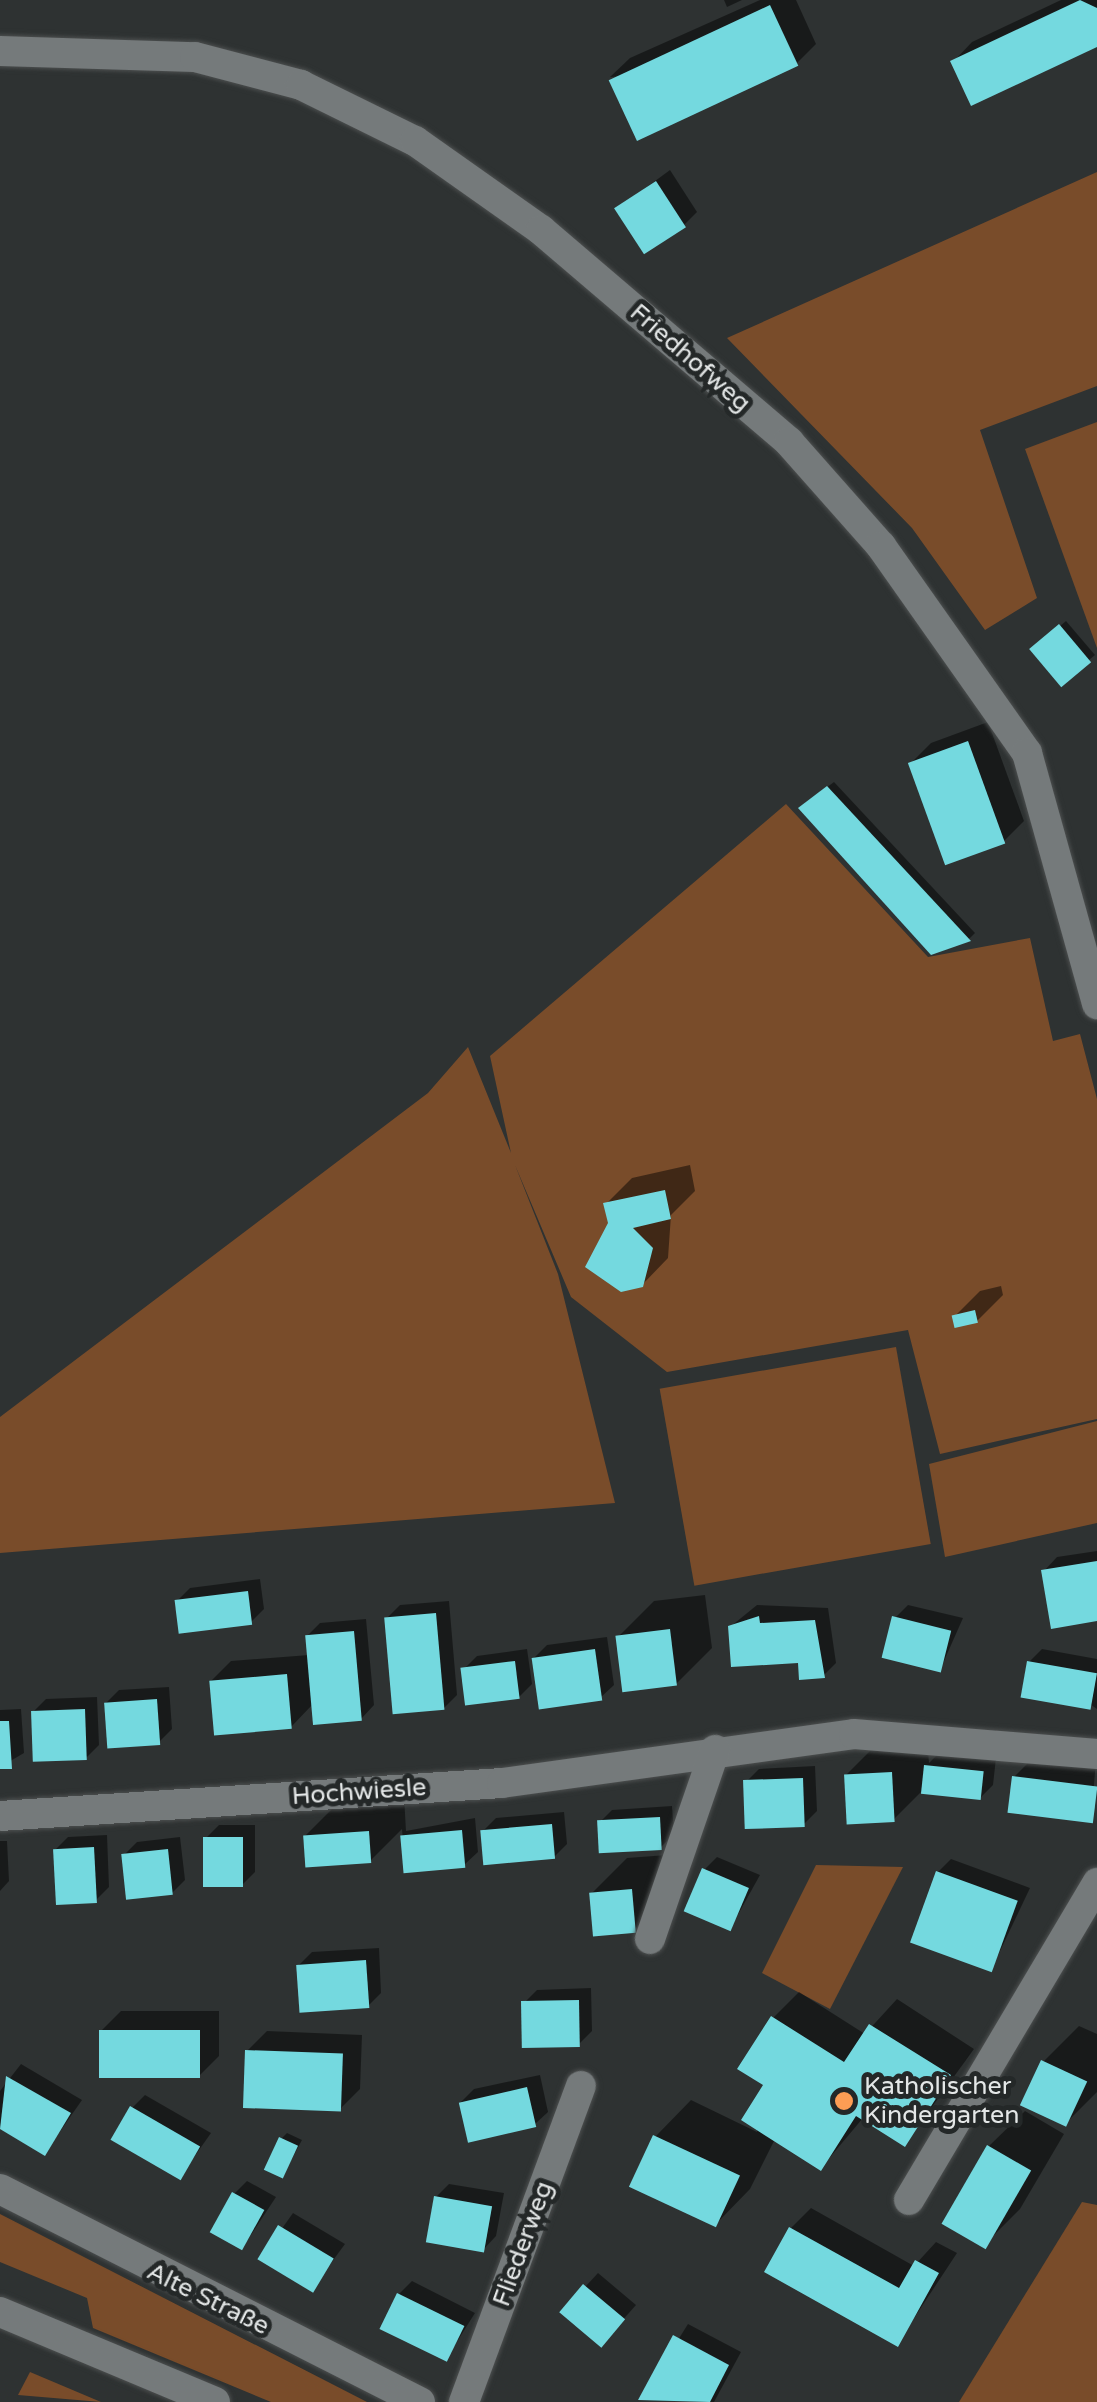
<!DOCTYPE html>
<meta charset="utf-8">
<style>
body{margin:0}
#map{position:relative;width:1097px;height:2402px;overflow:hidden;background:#2e3232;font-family:"Varela Round",sans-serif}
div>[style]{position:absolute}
.green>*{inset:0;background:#794c2a;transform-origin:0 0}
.shadow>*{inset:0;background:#0007}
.building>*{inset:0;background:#74d9df;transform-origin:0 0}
.roads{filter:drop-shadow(0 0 2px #4c4f4f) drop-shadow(0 0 2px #4c4f4f)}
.minor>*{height:30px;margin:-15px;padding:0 15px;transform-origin:15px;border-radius:15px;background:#757a7b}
.dots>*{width:28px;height:28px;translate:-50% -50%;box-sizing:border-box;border:5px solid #242828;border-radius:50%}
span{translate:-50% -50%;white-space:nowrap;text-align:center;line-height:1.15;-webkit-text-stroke:10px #242828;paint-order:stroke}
.street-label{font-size:25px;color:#e4e7e7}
.poi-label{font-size:25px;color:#e4e7e7}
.left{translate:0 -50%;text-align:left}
</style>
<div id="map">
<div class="green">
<i style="clip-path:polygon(1097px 172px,1097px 386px,980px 430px,1037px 598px,985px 630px,912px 528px,727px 338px)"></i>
<i style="clip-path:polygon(1097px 422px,1097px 648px,1025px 449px)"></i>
<i style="clip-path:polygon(786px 804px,928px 957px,1030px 938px,1053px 1041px,1080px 1034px,1097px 1099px,1097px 1419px,940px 1454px,908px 1330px,667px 1372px,571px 1297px,515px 1165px,558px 1274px,615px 1503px,0 1553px,0 1417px,428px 1093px,468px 1047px,511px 1153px,490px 1056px)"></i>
<i style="left:896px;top:1347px;width:200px;height:240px;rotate:80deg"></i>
<i style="clip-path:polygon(1097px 1421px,1097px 1523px,945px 1557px,929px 1464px)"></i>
<i style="clip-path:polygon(816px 1865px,903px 1867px,830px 2009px,762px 1973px)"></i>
<i style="clip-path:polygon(1082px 2202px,1097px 2205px,1097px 2402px,959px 2402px)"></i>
<i style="clip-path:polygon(0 2214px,367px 2402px,271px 2402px,93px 2328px,87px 2298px,0 2262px)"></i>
<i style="clip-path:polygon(30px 2372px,101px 2402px,18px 2395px)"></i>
</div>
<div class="shadow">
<i style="clip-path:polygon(724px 0,742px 0,727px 7px)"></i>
<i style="clip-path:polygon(760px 0,796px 0,816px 44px,796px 64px,610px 77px,630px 58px)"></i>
<i style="clip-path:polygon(1061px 0,1097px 0,1097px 44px,953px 62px,972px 42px)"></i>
<i style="clip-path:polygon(670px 170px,697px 212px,684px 225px,617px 209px)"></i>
<i style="clip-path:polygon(1066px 621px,1095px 655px,1089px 660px,1039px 644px)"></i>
<i style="clip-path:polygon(988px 722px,1024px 821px,1004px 841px,911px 763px,931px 743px)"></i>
<i style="clip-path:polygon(834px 782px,975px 933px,970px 938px,932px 952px,807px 802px)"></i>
<i style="clip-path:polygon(690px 1165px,695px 1191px,671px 1215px,668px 1258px,642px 1285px,606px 1204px,632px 1178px)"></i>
<i style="clip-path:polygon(1001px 1286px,1003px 1295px,977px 1321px,954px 1317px,980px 1291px)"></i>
<i style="clip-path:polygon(1097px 1551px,1097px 1618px,1044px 1571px,1057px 1557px)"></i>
<i style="clip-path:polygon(260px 1579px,264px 1609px,251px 1622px,177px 1601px,190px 1588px)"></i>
<i style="clip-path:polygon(705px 1595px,712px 1648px,676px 1684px,618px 1637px,654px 1601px)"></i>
<i style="clip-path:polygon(449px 1601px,457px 1695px,444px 1708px,387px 1618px,400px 1605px)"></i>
<i style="clip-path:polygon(757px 1605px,828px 1608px,836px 1663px,823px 1676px,730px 1627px)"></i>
<i style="clip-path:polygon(908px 1605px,963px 1618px,940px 1670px,895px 1618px)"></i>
<i style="clip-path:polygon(366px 1619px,374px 1705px,361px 1719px,313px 1704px,291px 1727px,211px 1681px,231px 1661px,309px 1655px,307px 1636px,320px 1623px)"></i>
<i style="clip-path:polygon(607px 1637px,614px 1685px,600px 1698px,534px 1658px,547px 1645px)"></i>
<i style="clip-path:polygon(527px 1649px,532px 1684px,519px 1697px,463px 1670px,477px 1656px)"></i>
<i style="clip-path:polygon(1042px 1649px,1097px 1659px,1097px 1709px,1029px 1662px)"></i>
<i style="clip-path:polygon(169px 1687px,172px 1729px,159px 1742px,106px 1703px,119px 1690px)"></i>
<i style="clip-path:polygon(97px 1697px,99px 1745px,86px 1758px,33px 1712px,46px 1699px)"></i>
<i style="clip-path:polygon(21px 1709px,24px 1753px,0 1767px,0 1710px)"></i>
<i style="clip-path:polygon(927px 1738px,929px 1763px,939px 1753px,996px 1758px,993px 1785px,980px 1798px,921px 1792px,894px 1819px,846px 1775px,882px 1739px)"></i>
<i style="clip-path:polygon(1050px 1741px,1097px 1747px,1091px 1822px,1014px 1777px)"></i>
<i style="clip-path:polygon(815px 1766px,817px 1811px,804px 1824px,746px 1782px,759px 1769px)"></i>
<i style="clip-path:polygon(404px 1796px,406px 1831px,475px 1818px,478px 1852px,464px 1865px,405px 1870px,402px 1829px,370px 1861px,305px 1836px,341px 1800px)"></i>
<i style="clip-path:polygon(672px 1806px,674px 1834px,661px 1847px,599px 1823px,612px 1810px)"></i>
<i style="clip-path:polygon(564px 1812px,567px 1844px,554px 1857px,483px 1831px,496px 1818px)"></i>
<i style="clip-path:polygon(219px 1825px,255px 1825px,255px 1872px,242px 1885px,206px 1838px)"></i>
<i style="clip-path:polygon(107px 1835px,109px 1887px,96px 1900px,55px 1850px,68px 1837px)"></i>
<i style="clip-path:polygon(180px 1837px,185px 1880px,172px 1893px,124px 1855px,137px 1842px)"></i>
<i style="clip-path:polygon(0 1841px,7px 1841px,9px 1881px,0 1891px)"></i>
<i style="clip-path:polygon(667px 1855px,670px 1894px,634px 1930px,591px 1894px,627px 1858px)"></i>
<i style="clip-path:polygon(717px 1857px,760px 1875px,730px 1929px,704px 1870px)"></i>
<i style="clip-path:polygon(951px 1859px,1030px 1888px,991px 1970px,938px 1872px)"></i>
<i style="clip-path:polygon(379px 1948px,381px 1993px,368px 2006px,299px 1965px,312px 1952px)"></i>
<i style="clip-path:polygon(591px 1988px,592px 2031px,579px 2044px,524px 2003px,537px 1990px)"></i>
<i style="clip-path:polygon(799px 1992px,865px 2034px,897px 1999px,974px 2049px,905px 2144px,863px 2118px,821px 2168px,775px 2139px,750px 2189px,715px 2225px,632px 2185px,656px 2136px,691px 2100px,757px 2132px,773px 2018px)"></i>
<i style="clip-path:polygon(121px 2011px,219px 2011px,219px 2056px,199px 2076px,101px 2031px)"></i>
<i style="clip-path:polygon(1079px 2026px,1097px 2034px,1097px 2092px,1066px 2123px,1043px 2062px)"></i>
<i style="clip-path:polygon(267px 2031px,362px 2035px,360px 2089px,340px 2109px,247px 2051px)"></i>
<i style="clip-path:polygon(21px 2064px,82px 2100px,45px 2153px,0 2126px,0 2091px)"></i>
<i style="clip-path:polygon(540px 2075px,548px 2112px,534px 2125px,461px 2102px,474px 2089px)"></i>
<i style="clip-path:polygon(145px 2095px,211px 2133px,180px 2177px,132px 2108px)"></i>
<i style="clip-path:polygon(1025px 2111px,1064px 2134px,1020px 2209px,984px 2245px,944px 2222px,989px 2146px)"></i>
<i style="clip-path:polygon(287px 2133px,302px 2140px,283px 2175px,281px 2139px)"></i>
<i style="clip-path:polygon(247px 2181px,276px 2197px,243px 2247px,234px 2194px)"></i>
<i style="clip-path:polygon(449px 2184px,504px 2193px,496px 2236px,483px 2250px,436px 2197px)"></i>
<i style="clip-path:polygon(811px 2208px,914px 2266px,936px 2242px,957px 2253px,897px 2344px,791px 2228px)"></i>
<i style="clip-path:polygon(293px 2213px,345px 2244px,312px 2289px,261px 2258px)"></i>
<i style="clip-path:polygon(598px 2273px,636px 2305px,613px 2331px,562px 2312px)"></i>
<i style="clip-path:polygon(412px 2281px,475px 2313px,446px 2359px,399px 2294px)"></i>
<i style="clip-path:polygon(688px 2324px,741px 2352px,714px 2402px,641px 2399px)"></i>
</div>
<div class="building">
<i style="clip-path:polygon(1080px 0,1097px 8px,1097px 47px,971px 106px,950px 61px)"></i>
<i style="left:770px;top:5px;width:67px;height:178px;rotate:65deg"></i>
<i style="left:656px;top:181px;width:55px;height:50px;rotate:57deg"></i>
<i style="left:1059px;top:624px;width:50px;height:39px;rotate:50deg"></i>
<i style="left:968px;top:741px;width:109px;height:64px;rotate:70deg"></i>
<i style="clip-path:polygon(827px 786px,971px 941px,931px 955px,798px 808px)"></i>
<i style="clip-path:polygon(665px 1190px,671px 1219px,633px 1228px,653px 1248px,643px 1287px,621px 1292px,585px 1267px,608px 1223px,603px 1203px)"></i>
<i style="left:975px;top:1310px;width:13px;height:24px;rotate:77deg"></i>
<i style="clip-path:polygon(1097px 1561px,1097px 1621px,1051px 1629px,1041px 1570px)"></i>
<i style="left:248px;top:1591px;width:34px;height:74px;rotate:83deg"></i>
<i style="left:436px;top:1613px;width:97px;height:52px;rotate:85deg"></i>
<i style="clip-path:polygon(759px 1616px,760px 1623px,815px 1620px,825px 1678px,799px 1680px,798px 1663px,731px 1667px,728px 1626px)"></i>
<i style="left:892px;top:1616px;width:61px;height:43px;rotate:14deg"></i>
<i style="left:670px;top:1629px;width:57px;height:55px;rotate:83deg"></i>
<i style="left:354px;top:1631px;width:90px;height:49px;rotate:85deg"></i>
<i style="left:595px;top:1649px;width:52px;height:64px;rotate:82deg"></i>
<i style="left:515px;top:1661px;width:38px;height:55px;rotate:83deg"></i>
<i style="left:1027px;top:1661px;width:71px;height:37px;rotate:10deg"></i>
<i style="left:287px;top:1674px;width:55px;height:78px;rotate:85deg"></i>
<i style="left:157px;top:1699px;width:46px;height:53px;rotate:86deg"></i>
<i style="left:85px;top:1709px;width:51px;height:54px;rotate:88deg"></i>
<i style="clip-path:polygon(0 1721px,9px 1721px,12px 1769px,0 1769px)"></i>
<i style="left:924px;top:1765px;width:60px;height:29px;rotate:6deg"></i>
<i style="left:892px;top:1772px;width:50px;height:48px;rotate:87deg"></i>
<i style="left:1012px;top:1776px;width:86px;height:37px;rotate:7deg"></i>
<i style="left:803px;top:1778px;width:49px;height:60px;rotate:88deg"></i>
<i style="left:660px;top:1817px;width:33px;height:63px;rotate:87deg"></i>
<i style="left:552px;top:1824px;width:35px;height:72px;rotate:85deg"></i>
<i style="left:462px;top:1830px;width:38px;height:62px;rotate:85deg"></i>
<i style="left:369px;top:1831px;width:32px;height:66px;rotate:86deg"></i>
<i style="left:203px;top:1837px;width:40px;height:50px"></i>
<i style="left:94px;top:1847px;width:56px;height:41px;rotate:87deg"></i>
<i style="left:168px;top:1849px;width:46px;height:47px;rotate:84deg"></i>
<i style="left:702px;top:1868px;width:51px;height:47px;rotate:23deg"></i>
<i style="left:936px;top:1871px;width:87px;height:76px;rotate:20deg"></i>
<i style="left:632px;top:1889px;width:44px;height:43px;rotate:85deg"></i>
<i style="left:366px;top:1960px;width:48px;height:70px;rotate:86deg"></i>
<i style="left:579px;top:2000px;width:47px;height:58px;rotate:89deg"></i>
<i style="clip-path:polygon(771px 2016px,844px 2062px,869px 2024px,951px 2075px,905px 2147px,856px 2116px,821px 2171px,741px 2120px,763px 2085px,737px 2069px)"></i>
<i style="left:99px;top:2030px;width:101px;height:48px"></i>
<i style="left:245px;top:2050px;width:98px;height:58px;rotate:2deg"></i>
<i style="left:1041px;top:2060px;width:51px;height:50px;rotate:25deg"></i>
<i style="clip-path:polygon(6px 2076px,71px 2113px,45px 2156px,0 2129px)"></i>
<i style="left:527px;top:2087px;width:41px;height:70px;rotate:77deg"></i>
<i style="left:130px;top:2106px;width:81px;height:39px;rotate:30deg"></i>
<i style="left:653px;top:2135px;width:96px;height:57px;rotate:25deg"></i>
<i style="left:279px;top:2137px;width:21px;height:36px;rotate:25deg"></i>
<i style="left:987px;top:2145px;width:51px;height:91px;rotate:30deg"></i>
<i style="left:232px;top:2192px;width:37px;height:46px;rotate:29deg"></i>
<i style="left:434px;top:2196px;width:59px;height:47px;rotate:10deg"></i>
<i style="left:278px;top:2225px;width:65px;height:40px;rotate:31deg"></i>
<i style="clip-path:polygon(789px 2227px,899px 2288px,915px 2260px,939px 2273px,898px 2347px,764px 2272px)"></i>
<i style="left:583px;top:2284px;width:55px;height:37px;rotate:40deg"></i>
<i style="left:397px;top:2293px;width:75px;height:40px;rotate:26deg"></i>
<i style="clip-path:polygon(673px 2335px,729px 2365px,710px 2402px,638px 2400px)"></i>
</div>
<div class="roads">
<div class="minor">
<i style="left:0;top:51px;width:195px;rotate:1.8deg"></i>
<i style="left:195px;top:57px;width:110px;rotate:14.8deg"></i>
<i style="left:301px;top:85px;width:127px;rotate:26.2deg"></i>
<i style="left:415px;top:141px;width:154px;rotate:35.2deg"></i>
<i style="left:541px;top:230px;width:326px;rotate:40.5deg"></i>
<i style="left:789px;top:442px;width:139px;rotate:48.5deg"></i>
<i style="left:881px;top:546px;width:253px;rotate:54.8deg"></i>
<i style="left:1027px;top:753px;width:261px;rotate:74.4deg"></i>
<i style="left:0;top:1816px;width:503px;rotate:-3.76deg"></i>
<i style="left:502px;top:1783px;width:355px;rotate:-7.9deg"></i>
<i style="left:854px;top:1734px;width:244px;rotate:4.7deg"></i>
<i style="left:650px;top:1939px;width:200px;rotate:-71deg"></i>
<i style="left:0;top:2189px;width:471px;rotate:26.9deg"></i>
<i style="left:909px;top:2200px;width:369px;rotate:-59.3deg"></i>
<i style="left:0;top:2312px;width:233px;rotate:22.7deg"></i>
<i style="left:464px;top:2402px;width:337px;rotate:-69.7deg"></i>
</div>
</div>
<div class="dots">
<i style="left:844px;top:2101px;background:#fd9d54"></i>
</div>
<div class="street-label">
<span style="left:690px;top:358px;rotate:41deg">Friedhofweg</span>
<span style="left:359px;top:1792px;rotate:-4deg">Hochwiesle</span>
<span style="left:523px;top:2244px;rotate:-70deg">Fliederweg</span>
<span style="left:208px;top:2299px;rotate:26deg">Alte Straße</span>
</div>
<div class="poi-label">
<span class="left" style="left:864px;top:2101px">Katholischer<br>Kindergarten</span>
</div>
</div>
